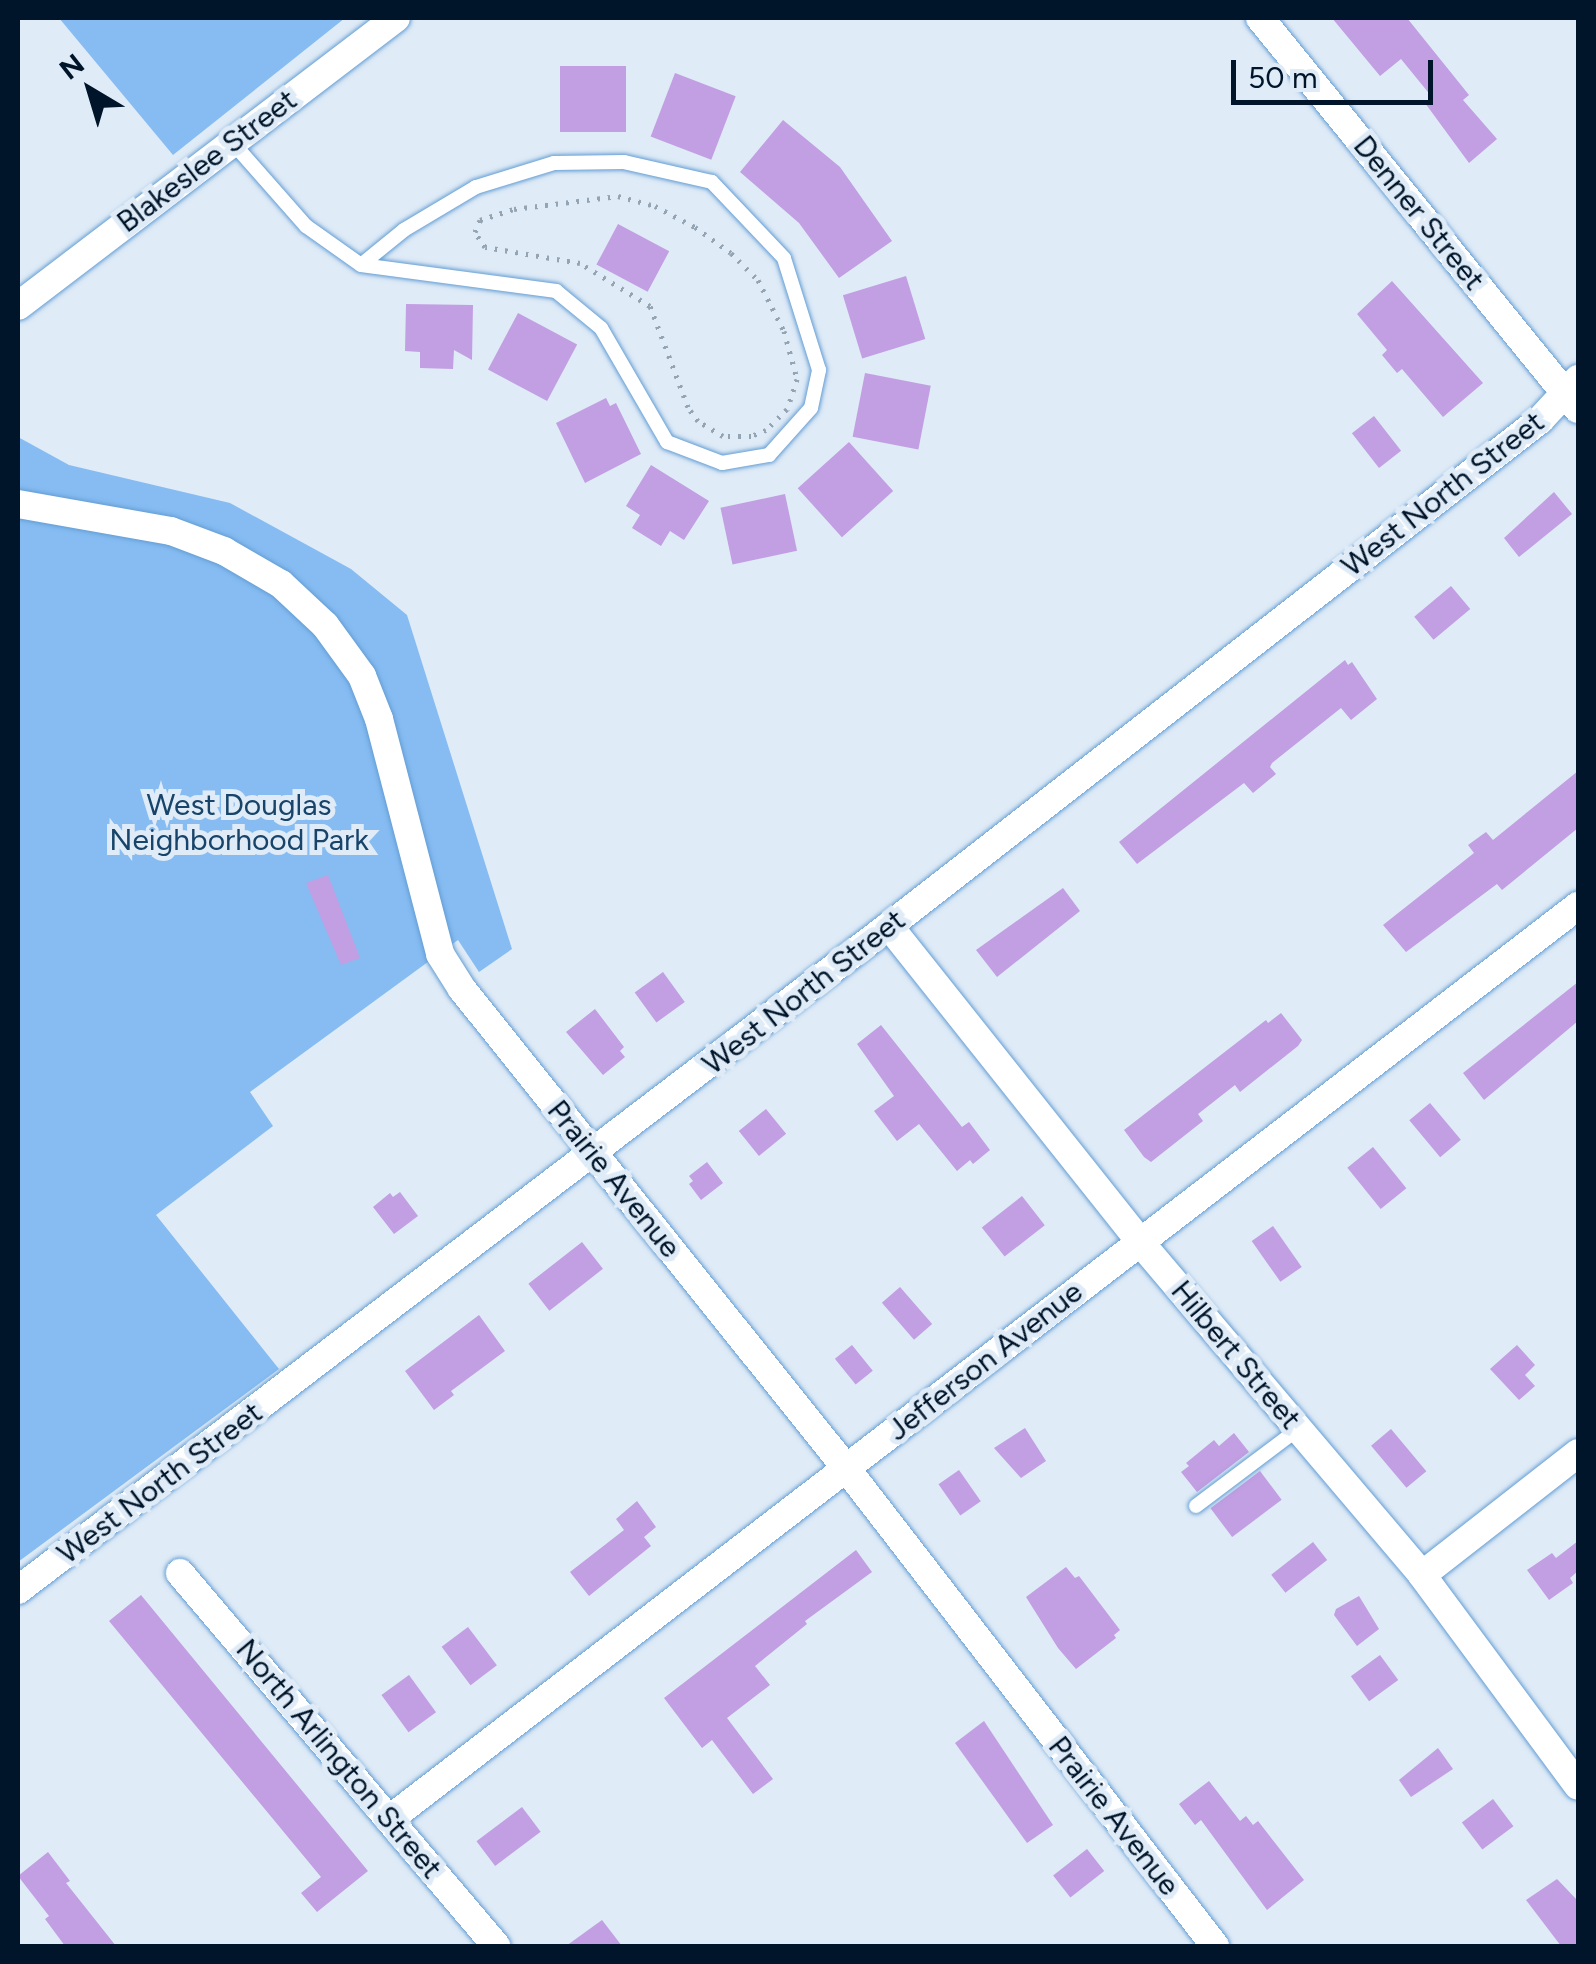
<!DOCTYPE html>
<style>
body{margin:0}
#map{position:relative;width:1596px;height:1964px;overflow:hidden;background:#dfebf7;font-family:Figtree,sans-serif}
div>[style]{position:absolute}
.green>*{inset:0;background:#86bcf2}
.building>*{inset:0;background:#c29ee2;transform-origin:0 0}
.path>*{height:5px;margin-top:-2.5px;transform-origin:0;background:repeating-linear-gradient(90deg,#95a4b2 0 2.5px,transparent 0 10.5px)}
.roads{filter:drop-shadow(0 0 2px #639dd4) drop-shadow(0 0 2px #639dd4)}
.service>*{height:14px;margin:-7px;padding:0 7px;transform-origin:7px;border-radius:7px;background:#fff}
.minor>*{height:28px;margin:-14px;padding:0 14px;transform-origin:14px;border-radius:14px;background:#fff}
span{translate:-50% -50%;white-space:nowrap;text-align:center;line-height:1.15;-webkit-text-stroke:10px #dfebf7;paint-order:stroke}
.street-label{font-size:30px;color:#001529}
.park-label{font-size:30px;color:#18446a}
.frame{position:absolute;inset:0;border:20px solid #001529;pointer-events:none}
.north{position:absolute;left:40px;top:40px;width:100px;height:100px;-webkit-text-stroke:8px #dfebf7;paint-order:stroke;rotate:322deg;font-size:28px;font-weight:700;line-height:40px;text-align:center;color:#001529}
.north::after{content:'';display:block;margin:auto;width:35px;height:45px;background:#001529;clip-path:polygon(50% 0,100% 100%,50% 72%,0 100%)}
.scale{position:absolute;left:1231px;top:60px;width:202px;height:45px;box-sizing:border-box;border:5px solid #001529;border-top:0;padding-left:12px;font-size:30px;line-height:35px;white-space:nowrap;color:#001529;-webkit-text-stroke:8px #dfebf7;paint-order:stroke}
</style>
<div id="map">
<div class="green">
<i style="clip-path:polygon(59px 18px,345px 18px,173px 155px)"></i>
<i style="clip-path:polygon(18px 437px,69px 465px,230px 503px,351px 569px,407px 615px,512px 949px,479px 972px,458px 940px,250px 1092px,273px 1126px,156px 1215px,279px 1369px,18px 1562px)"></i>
</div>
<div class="building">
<i style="clip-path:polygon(1332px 18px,1407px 18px,1469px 95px,1463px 100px,1497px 139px,1469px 163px,1425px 103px,1432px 97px,1401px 59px,1380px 76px)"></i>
<i style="left:560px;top:66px;width:66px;height:66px"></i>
<i style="left:675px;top:73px;width:65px;height:68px;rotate:21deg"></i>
<i style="clip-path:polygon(783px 120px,840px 167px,892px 241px,839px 278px,799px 223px,740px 172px)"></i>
<i style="left:618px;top:224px;width:58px;height:46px;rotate:28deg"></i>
<i style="left:906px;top:276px;width:66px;height:66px;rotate:73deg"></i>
<i style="clip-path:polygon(1392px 281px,1483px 383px,1443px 417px,1402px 369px,1397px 373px,1382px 355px,1387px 350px,1357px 314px)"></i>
<i style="clip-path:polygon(406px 304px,473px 305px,472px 360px,454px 350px,453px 369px,420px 368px,420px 352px,405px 351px)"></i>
<i style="left:518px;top:313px;width:67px;height:64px;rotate:28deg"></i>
<i style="left:865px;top:373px;width:67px;height:65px;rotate:11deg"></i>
<i style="clip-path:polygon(606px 398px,610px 406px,616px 403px,641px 454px,585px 483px,556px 423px)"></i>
<i style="left:1374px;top:416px;width:44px;height:28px;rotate:52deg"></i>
<i style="left:849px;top:442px;width:66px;height:69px;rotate:48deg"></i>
<i style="clip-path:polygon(651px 465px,709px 501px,684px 540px,670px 531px,661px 546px,632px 528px,640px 515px,626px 506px)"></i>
<i style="clip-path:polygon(1554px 492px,1572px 514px,1519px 557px,1504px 538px)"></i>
<i style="left:785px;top:494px;width:58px;height:66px;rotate:78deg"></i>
<i style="left:1451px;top:586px;width:30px;height:48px;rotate:50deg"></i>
<i style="clip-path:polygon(1345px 660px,1348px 665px,1352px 662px,1377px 699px,1351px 720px,1341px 708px,1272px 763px,1270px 767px,1276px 774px,1253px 793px,1244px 783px,1137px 864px,1119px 842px)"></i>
<i style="clip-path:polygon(1578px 771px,1578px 828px,1502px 890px,1497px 884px,1406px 952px,1383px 925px,1474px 853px,1468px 845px,1486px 832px,1493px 840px)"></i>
<i style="clip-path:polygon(328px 875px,360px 958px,341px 965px,306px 883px)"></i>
<i style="clip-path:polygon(1063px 888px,1080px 911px,997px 977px,976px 950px)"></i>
<i style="left:663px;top:972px;width:37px;height:35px;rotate:54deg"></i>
<i style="clip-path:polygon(1578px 982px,1578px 1021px,1484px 1100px,1463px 1073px)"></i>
<i style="clip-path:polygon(595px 1009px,624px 1047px,620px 1051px,625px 1057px,603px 1075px,566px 1032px)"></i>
<i style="clip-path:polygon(1281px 1013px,1302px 1040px,1298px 1046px,1240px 1092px,1235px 1085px,1198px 1114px,1203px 1121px,1151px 1162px,1144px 1157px,1124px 1130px,1266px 1020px,1268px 1023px)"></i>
<i style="clip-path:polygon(881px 1025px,962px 1127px,969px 1122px,990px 1150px,973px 1164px,970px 1160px,957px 1171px,919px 1124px,897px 1141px,874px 1111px,894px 1096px,857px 1044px)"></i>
<i style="left:1430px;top:1103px;width:48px;height:27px;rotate:50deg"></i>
<i style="left:766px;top:1109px;width:32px;height:35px;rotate:51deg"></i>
<i style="left:1373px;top:1147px;width:53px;height:33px;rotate:51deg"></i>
<i style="clip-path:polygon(707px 1162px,723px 1183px,701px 1200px,689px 1184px,693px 1181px,689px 1176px)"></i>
<i style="clip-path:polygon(400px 1192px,418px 1216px,394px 1234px,373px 1207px,390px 1193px,393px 1197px)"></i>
<i style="left:1022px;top:1196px;width:37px;height:51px;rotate:52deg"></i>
<i style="left:1273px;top:1226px;width:50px;height:26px;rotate:55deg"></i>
<i style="left:582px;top:1242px;width:34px;height:68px;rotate:52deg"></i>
<i style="left:900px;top:1287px;width:49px;height:24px;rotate:49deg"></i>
<i style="clip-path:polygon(479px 1315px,505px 1351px,451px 1391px,454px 1395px,434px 1410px,405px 1371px)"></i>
<i style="left:852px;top:1345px;width:33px;height:22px;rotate:51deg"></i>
<i style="clip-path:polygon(1517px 1345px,1535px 1365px,1525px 1375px,1535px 1386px,1519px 1400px,1490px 1369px)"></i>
<i style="clip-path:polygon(1025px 1428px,1046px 1461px,1021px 1478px,994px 1448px)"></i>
<i style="left:1391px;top:1429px;width:55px;height:26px;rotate:50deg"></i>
<i style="clip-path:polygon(1234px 1433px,1249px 1452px,1197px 1492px,1181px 1472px,1189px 1466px,1186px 1463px,1214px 1440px,1219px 1446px)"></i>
<i style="left:959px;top:1470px;width:38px;height:25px;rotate:55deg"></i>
<i style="left:1260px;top:1471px;width:36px;height:62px;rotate:53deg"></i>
<i style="clip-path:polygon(637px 1501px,656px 1527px,644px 1537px,651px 1546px,589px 1596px,570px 1572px,624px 1530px,616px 1519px)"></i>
<i style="clip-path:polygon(1578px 1541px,1578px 1571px,1570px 1578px,1573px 1583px,1549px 1600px,1527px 1570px,1552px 1553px,1556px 1558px)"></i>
<i style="left:1313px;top:1542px;width:23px;height:53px;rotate:52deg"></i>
<i style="clip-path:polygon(856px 1550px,872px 1572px,805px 1621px,807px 1624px,755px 1666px,770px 1685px,727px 1718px,773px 1779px,753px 1794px,712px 1740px,702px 1748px,664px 1698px)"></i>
<i style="clip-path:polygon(1066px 1567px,1075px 1578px,1079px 1576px,1120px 1630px,1114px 1635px,1116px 1638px,1076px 1669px,1058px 1648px,1026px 1597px)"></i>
<i style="clip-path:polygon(141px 1595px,368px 1871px,317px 1912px,301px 1893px,321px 1877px,109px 1621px)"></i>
<i style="clip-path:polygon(1359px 1596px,1379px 1629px,1357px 1646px,1334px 1615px,1336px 1609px)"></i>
<i style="left:468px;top:1627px;width:48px;height:33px;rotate:53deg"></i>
<i style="left:1380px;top:1655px;width:31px;height:36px;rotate:54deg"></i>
<i style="left:409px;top:1675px;width:46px;height:34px;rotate:54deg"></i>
<i style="clip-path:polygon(984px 1721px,1053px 1825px,1027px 1843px,955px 1743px)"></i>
<i style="clip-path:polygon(1438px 1748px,1453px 1769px,1411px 1797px,1399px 1780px)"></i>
<i style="clip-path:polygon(1209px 1781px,1240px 1821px,1246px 1816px,1253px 1825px,1258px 1821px,1304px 1880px,1267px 1910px,1201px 1820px,1195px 1825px,1179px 1804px)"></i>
<i style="left:1493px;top:1799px;width:34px;height:39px;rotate:53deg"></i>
<i style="left:522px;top:1807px;width:31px;height:57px;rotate:53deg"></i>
<i style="left:1087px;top:1849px;width:28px;height:43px;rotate:52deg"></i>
<i style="clip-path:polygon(48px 1852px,70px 1881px,66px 1883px,116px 1946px,65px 1946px,45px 1919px,49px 1916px,18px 1876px)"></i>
<i style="clip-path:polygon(1557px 1879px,1578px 1901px,1578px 1946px,1561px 1946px,1526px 1900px)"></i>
<i style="clip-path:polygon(602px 1920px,622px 1946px,566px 1946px)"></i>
</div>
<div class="path">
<i style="left:618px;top:196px;width:38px;rotate:15deg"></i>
<i style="left:655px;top:206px;width:45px;rotate:27.7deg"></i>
<i style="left:695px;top:227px;width:44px;rotate:35.8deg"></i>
<i style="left:731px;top:253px;width:38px;rotate:45deg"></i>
<i style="left:758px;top:280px;width:57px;rotate:63deg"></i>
<i style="left:784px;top:331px;width:50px;rotate:74.8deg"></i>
<i style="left:797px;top:379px;width:32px;rotate:108deg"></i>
<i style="left:787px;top:409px;width:30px;rotate:135deg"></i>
<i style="left:766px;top:430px;width:16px;rotate:158deg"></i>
<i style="left:751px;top:436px;width:28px;rotate:180deg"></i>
<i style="left:723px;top:436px;width:29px;rotate:-149deg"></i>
<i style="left:698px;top:421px;width:17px;rotate:-126deg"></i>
<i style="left:688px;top:407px;width:108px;rotate:-110.6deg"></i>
<i style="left:650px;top:306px;width:82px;rotate:-148.4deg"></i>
<i style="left:580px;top:263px;width:96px;rotate:-170.4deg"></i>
<i style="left:485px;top:247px;width:18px;rotate:-124deg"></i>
<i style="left:475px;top:232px;width:13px;rotate:-67deg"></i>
<i style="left:480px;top:220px;width:36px;rotate:-18deg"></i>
<i style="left:514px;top:209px;width:105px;rotate:-7.1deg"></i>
</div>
<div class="roads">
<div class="service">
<i style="left:232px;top:142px;width:112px;rotate:48.6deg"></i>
<i style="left:306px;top:226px;width:67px;rotate:35.3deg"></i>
<i style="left:361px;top:265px;width:197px;rotate:7.6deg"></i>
<i style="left:556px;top:291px;width:58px;rotate:39.4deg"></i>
<i style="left:601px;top:328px;width:132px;rotate:59.9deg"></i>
<i style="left:667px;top:442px;width:59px;rotate:20.9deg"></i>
<i style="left:722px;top:463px;width:48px;rotate:-9.7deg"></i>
<i style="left:769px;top:455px;width:63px;rotate:-48.2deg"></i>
<i style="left:811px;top:408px;width:39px;rotate:-78deg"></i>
<i style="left:819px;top:370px;width:117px;rotate:-107.4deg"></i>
<i style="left:784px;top:258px;width:105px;rotate:-133.5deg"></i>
<i style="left:712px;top:182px;width:90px;rotate:-167.2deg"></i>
<i style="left:624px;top:162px;width:70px;rotate:179.2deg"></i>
<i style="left:554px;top:163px;width:82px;rotate:162.9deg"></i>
<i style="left:476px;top:187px;width:84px;rotate:149.2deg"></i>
<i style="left:404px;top:230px;width:55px;rotate:140.9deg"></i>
<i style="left:1196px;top:1506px;width:128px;rotate:-37deg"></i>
</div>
<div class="minor">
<i style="left:1260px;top:18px;width:504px;rotate:50.88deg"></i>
<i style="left:18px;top:306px;width:475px;rotate:-37.3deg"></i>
<i style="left:18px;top:504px;width:155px;rotate:10deg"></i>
<i style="left:171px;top:531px;width:57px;rotate:20.7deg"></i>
<i style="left:224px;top:551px;width:66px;rotate:30.1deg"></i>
<i style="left:281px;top:584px;width:60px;rotate:43deg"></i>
<i style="left:325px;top:625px;width:63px;rotate:54deg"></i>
<i style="left:362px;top:676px;width:46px;rotate:68.4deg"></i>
<i style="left:379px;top:719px;width:243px;rotate:75.4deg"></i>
<i style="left:440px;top:954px;width:41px;rotate:57.8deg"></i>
<i style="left:462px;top:989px;width:614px;rotate:51.28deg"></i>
<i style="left:846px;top:1468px;width:604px;rotate:52.33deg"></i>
<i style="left:889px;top:926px;width:404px;rotate:51.5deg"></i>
<i style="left:1140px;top:1242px;width:436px;rotate:49.7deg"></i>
<i style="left:1422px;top:1575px;width:262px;rotate:53.5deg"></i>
<i style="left:180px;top:1573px;width:489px;rotate:49.7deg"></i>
<i style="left:1422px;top:1575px;width:198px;rotate:-38deg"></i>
<i style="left:18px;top:1590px;width:1095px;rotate:-37.32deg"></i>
<i style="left:889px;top:926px;width:825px;rotate:-37.86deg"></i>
<i style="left:1540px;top:420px;width:56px;rotate:-47.2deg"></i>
<i style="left:391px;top:1818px;width:1497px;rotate:-37.54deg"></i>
</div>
</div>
<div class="street-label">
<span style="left:207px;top:161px;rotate:-37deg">Blakeslee Street</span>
<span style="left:1419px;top:213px;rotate:51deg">Denner Street</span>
<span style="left:1443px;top:494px;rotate:-38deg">West North Street</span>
<span style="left:804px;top:992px;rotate:-38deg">West North Street</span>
<span style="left:614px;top:1179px;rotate:51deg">Prairie Avenue</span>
<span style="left:1236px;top:1355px;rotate:50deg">Hilbert Street</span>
<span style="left:985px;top:1361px;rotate:-38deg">Jefferson Avenue</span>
<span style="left:160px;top:1483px;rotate:-37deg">West North Street</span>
<span style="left:339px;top:1759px;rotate:50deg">North Arlington Street</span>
<span style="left:1114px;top:1816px;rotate:52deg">Prairie Avenue</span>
</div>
<div class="park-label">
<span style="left:239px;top:822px">West Douglas<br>Neighborhood Park</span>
</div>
<div class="frame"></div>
<div class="north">N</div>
<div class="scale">50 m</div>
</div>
